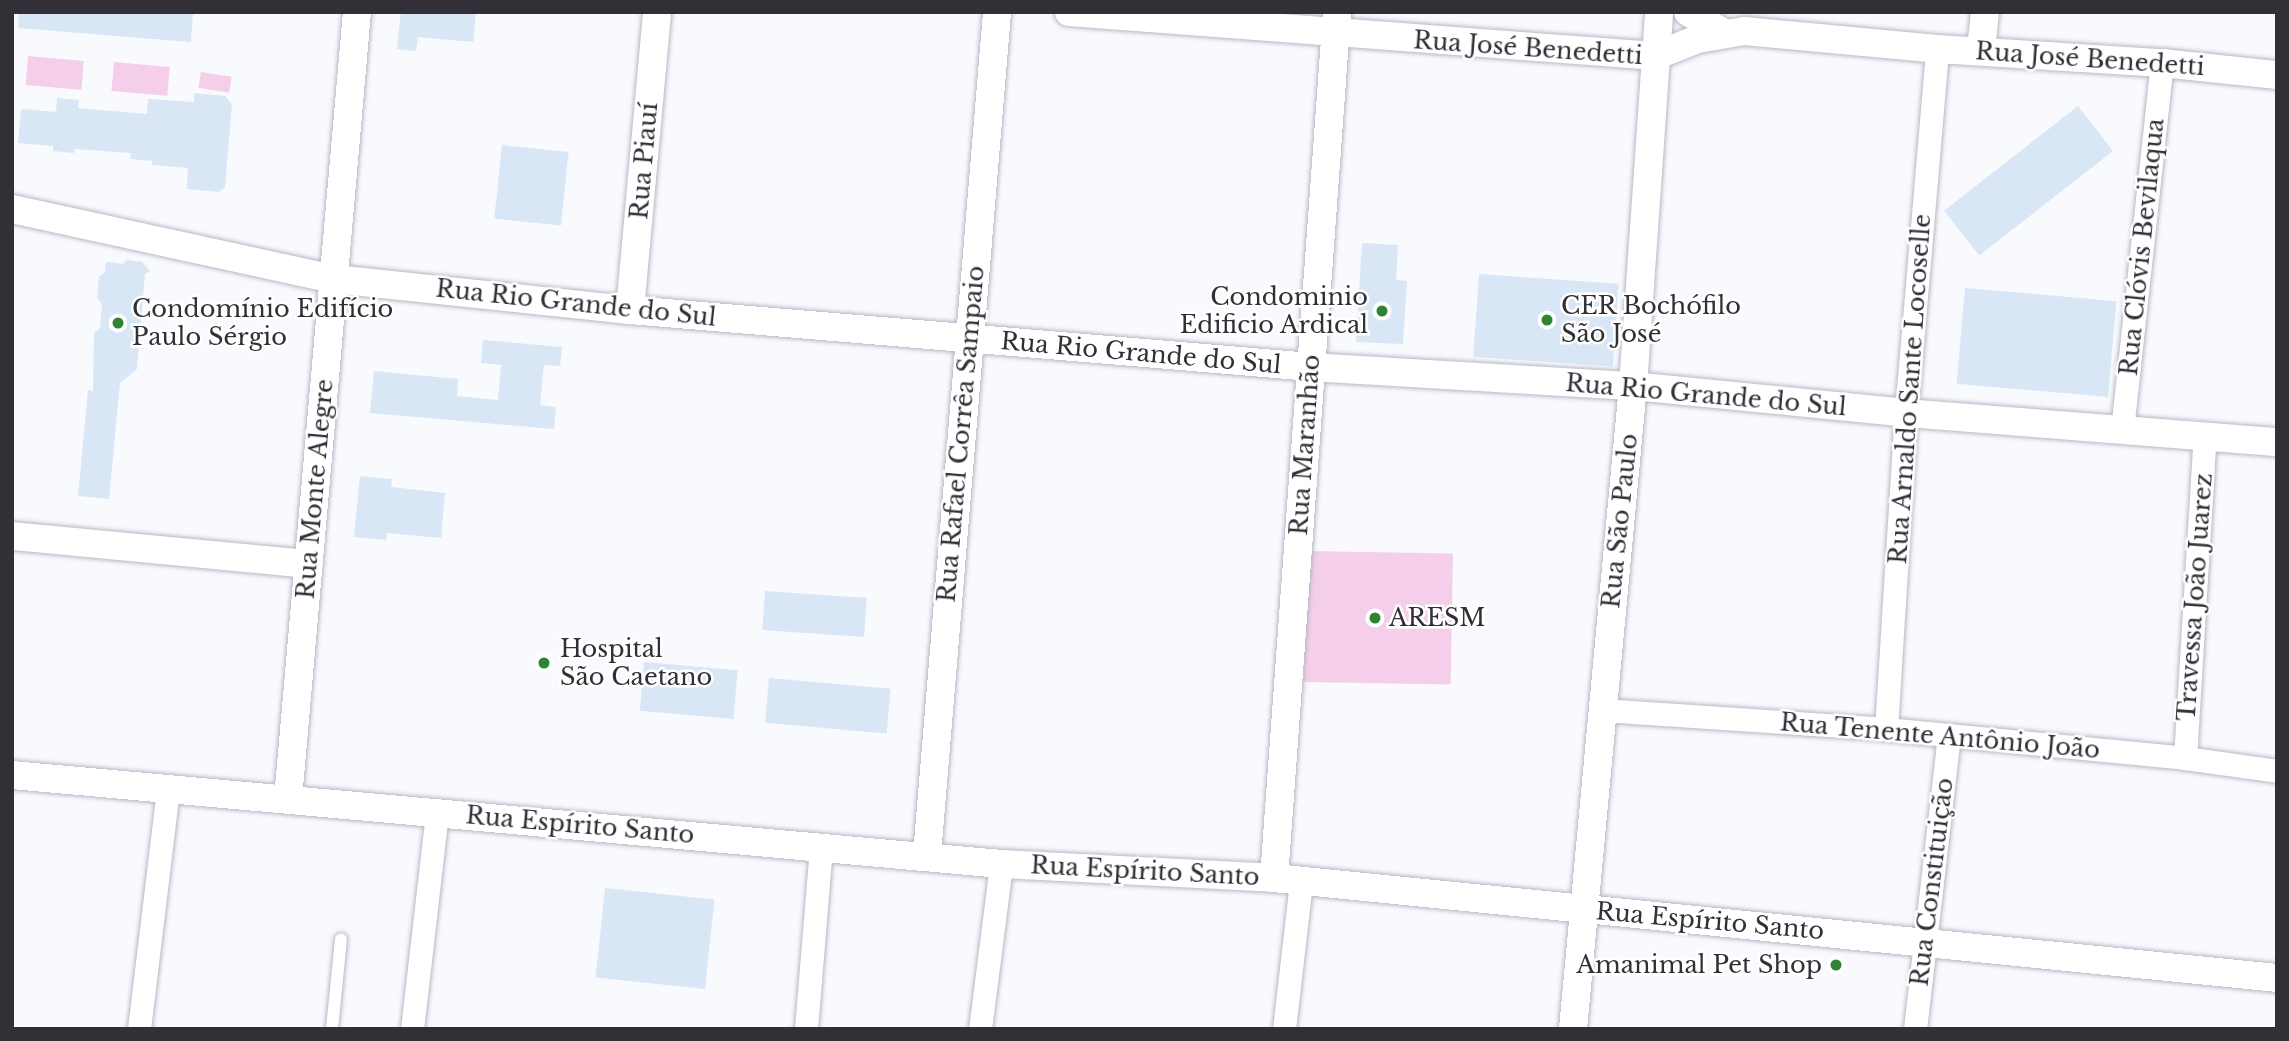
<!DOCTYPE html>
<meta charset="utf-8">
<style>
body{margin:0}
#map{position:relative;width:2289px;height:1041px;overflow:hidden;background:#f9fafd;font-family:"Libre Baskerville",serif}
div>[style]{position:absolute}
.green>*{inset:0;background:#f5cfe9;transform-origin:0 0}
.building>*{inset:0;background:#d8e6f6;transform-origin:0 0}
.roads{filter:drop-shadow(0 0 2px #b7b8c6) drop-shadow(0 0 2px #b7b8c6)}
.service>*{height:12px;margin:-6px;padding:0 6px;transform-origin:6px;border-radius:6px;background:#fff}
.minor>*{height:23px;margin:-11.5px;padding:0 11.5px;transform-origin:11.5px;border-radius:11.5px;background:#fff}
.tertiary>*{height:28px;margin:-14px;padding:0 14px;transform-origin:14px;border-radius:14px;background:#fff}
.dots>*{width:19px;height:19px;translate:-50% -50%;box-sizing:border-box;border:4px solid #fff;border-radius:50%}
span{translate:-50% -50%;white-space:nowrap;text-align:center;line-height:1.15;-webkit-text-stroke:5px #fff;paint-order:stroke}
.street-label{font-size:24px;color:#303036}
.poi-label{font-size:24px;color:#303036}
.right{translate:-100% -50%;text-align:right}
.left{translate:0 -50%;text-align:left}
.frame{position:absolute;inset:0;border:14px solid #303036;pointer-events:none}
</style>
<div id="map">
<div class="green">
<i style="left:28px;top:56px;width:56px;height:29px;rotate:5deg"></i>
<i style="left:114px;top:62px;width:56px;height:29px;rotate:5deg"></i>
<i style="left:201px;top:72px;width:31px;height:16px;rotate:9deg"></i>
<i style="left:1306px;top:551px;width:147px;height:131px;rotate:1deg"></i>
</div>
<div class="building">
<i style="clip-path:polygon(19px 12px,193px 12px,191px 42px,18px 28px)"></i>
<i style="clip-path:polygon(401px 12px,476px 12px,473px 42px,418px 37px,416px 51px,397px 49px)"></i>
<i style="clip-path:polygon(194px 93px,225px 96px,232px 104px,225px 187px,219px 192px,187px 189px,188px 168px,152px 165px,152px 161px,130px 159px,131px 153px,75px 149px,74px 153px,53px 151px,53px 146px,18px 143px,21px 109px,56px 112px,57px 98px,79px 100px,78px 108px,147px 114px,148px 99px,194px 102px)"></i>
<i style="left:2078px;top:106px;width:57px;height:170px;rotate:52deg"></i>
<i style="left:502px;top:145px;width:67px;height:74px;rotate:6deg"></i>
<i style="clip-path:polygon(1362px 243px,1398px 245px,1396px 280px,1407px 281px,1403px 344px,1356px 342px)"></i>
<i style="clip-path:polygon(127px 260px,142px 262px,150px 271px,145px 274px,137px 369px,120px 383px,109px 499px,78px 496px,88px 390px,93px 391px,94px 333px,100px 328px,102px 304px,97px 298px,99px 277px,105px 272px,106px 262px,123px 264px)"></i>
<i style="left:1479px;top:274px;width:140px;height:83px;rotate:4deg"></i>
<i style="left:1965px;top:288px;width:152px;height:96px;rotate:5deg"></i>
<i style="clip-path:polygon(483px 340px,562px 347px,560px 366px,544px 365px,540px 405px,556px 407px,554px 429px,370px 413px,374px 371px,458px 379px,457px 396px,498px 400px,501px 365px,481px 363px)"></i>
<i style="clip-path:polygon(360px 476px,392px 479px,391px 487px,445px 493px,441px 538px,387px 533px,386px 540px,354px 537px)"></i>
<i style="left:765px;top:591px;width:102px;height:39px;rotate:4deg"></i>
<i style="left:644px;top:662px;width:94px;height:49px;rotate:5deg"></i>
<i style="left:769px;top:678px;width:122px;height:45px;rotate:5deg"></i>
<i style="left:605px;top:888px;width:110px;height:90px;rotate:6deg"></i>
</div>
<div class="roads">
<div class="service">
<i style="left:332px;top:1029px;width:90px;rotate:-84.3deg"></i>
</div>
<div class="minor">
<i style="left:2122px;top:430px;width:369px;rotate:-83.8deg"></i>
<i style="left:1602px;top:710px;width:285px;rotate:3.8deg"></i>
<i style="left:1886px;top:729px;width:300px;rotate:5.5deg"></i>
<i style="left:2185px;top:758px;width:93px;rotate:8deg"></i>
<i style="left:1886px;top:729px;width:317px;rotate:-86.4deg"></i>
<i style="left:1906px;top:413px;width:365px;rotate:-85.1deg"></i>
<i style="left:2185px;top:758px;width:324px;rotate:-86.5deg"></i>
<i style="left:139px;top:1029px;width:242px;rotate:-83.1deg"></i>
<i style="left:412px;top:1029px;width:218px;rotate:-83.4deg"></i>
<i style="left:806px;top:1029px;width:183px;rotate:-85.3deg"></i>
<i style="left:980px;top:1029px;width:166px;rotate:-82.7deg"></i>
<i style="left:1284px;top:1029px;width:148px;rotate:-83.4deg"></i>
<i style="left:1915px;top:1029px;width:296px;rotate:-83.4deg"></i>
</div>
<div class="tertiary">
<i style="left:1069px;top:12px;width:588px;rotate:4.29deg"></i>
<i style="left:1655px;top:56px;width:46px;rotate:-21.6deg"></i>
<i style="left:1698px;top:39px;width:47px;rotate:-9.9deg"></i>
<i style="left:1744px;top:31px;width:194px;rotate:5.3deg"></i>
<i style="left:1937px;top:49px;width:225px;rotate:3.6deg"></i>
<i style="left:2162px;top:63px;width:116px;rotate:6deg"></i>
<i style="left:1688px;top:12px;width:42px;rotate:30.3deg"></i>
<i style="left:1981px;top:50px;width:38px;rotate:-84deg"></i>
<i style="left:12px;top:209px;width:330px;rotate:12.3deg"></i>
<i style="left:334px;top:279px;width:298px;rotate:6deg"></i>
<i style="left:630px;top:310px;width:683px;rotate:4.78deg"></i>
<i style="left:1311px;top:367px;width:323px;rotate:3.4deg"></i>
<i style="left:1633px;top:386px;width:274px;rotate:5.6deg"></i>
<i style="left:1906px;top:413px;width:372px;rotate:4.5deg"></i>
<i style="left:630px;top:310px;width:299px;rotate:-84.8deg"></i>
<i style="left:12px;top:536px;width:298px;rotate:5.4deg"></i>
<i style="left:12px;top:775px;width:993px;rotate:5.14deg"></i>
<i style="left:1001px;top:864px;width:273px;rotate:2.9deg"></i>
<i style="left:1274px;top:878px;width:1008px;rotate:5.69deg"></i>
<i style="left:288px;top:799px;width:790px;rotate:-84.99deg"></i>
<i style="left:927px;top:855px;width:846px;rotate:-85.25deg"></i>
<i style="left:1274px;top:878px;width:868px;rotate:-85.84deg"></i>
<i style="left:1573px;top:1029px;width:646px;rotate:-84.67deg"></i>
<i style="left:1633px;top:386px;width:375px;rotate:-86deg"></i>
</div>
</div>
<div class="dots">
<i style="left:1382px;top:311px;background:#2e8432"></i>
<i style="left:1547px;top:320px;background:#2e8432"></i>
<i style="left:118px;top:323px;background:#2e8432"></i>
<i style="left:1375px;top:618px;background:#2e8432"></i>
<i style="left:544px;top:663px;background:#2e8432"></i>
<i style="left:1836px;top:965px;background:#2e8432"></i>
</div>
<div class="street-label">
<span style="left:1528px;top:48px;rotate:4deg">Rua José Benedetti</span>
<span style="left:2090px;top:59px;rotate:4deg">Rua José Benedetti</span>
<span style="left:644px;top:161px;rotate:-85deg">Rua Piauí</span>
<span style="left:2142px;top:247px;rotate:-84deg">Rua Clóvis Bevilaqua</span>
<span style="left:576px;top:303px;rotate:6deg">Rua Rio Grande do Sul</span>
<span style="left:1141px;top:353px;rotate:5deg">Rua Rio Grande do Sul</span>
<span style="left:1910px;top:389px;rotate:-86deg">Rua Arnaldo Sante Locoselle</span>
<span style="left:1706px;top:395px;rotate:5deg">Rua Rio Grande do Sul</span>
<span style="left:961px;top:434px;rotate:-85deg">Rua Rafael Corrêa Sampaio</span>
<span style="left:1305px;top:445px;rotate:-86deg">Rua Maranhão</span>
<span style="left:315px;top:489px;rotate:-85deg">Rua Monte Alegre</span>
<span style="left:1620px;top:521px;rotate:-84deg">Rua São Paulo</span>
<span style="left:2195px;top:597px;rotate:-86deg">Travessa João Juarez</span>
<span style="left:1940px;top:736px;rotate:5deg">Rua Tenente Antônio João</span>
<span style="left:580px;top:825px;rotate:5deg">Rua Espírito Santo</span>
<span style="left:1145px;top:871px;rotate:3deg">Rua Espírito Santo</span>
<span style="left:1932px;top:882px;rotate:-83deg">Rua Constituição</span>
<span style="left:1710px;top:921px;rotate:5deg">Rua Espírito Santo</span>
</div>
<div class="poi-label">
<span class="right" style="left:1368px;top:311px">Condominio<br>Edificio Ardical</span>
<span class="left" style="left:1561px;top:320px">CER Bochófilo<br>São José</span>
<span class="left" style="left:132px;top:323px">Condomínio Edifício<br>Paulo Sérgio</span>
<span class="left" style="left:1389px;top:618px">ARESM</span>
<span class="left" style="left:560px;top:663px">Hospital<br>São Caetano</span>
<span class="right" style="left:1822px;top:965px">Amanimal Pet Shop</span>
</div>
<div class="frame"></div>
</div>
